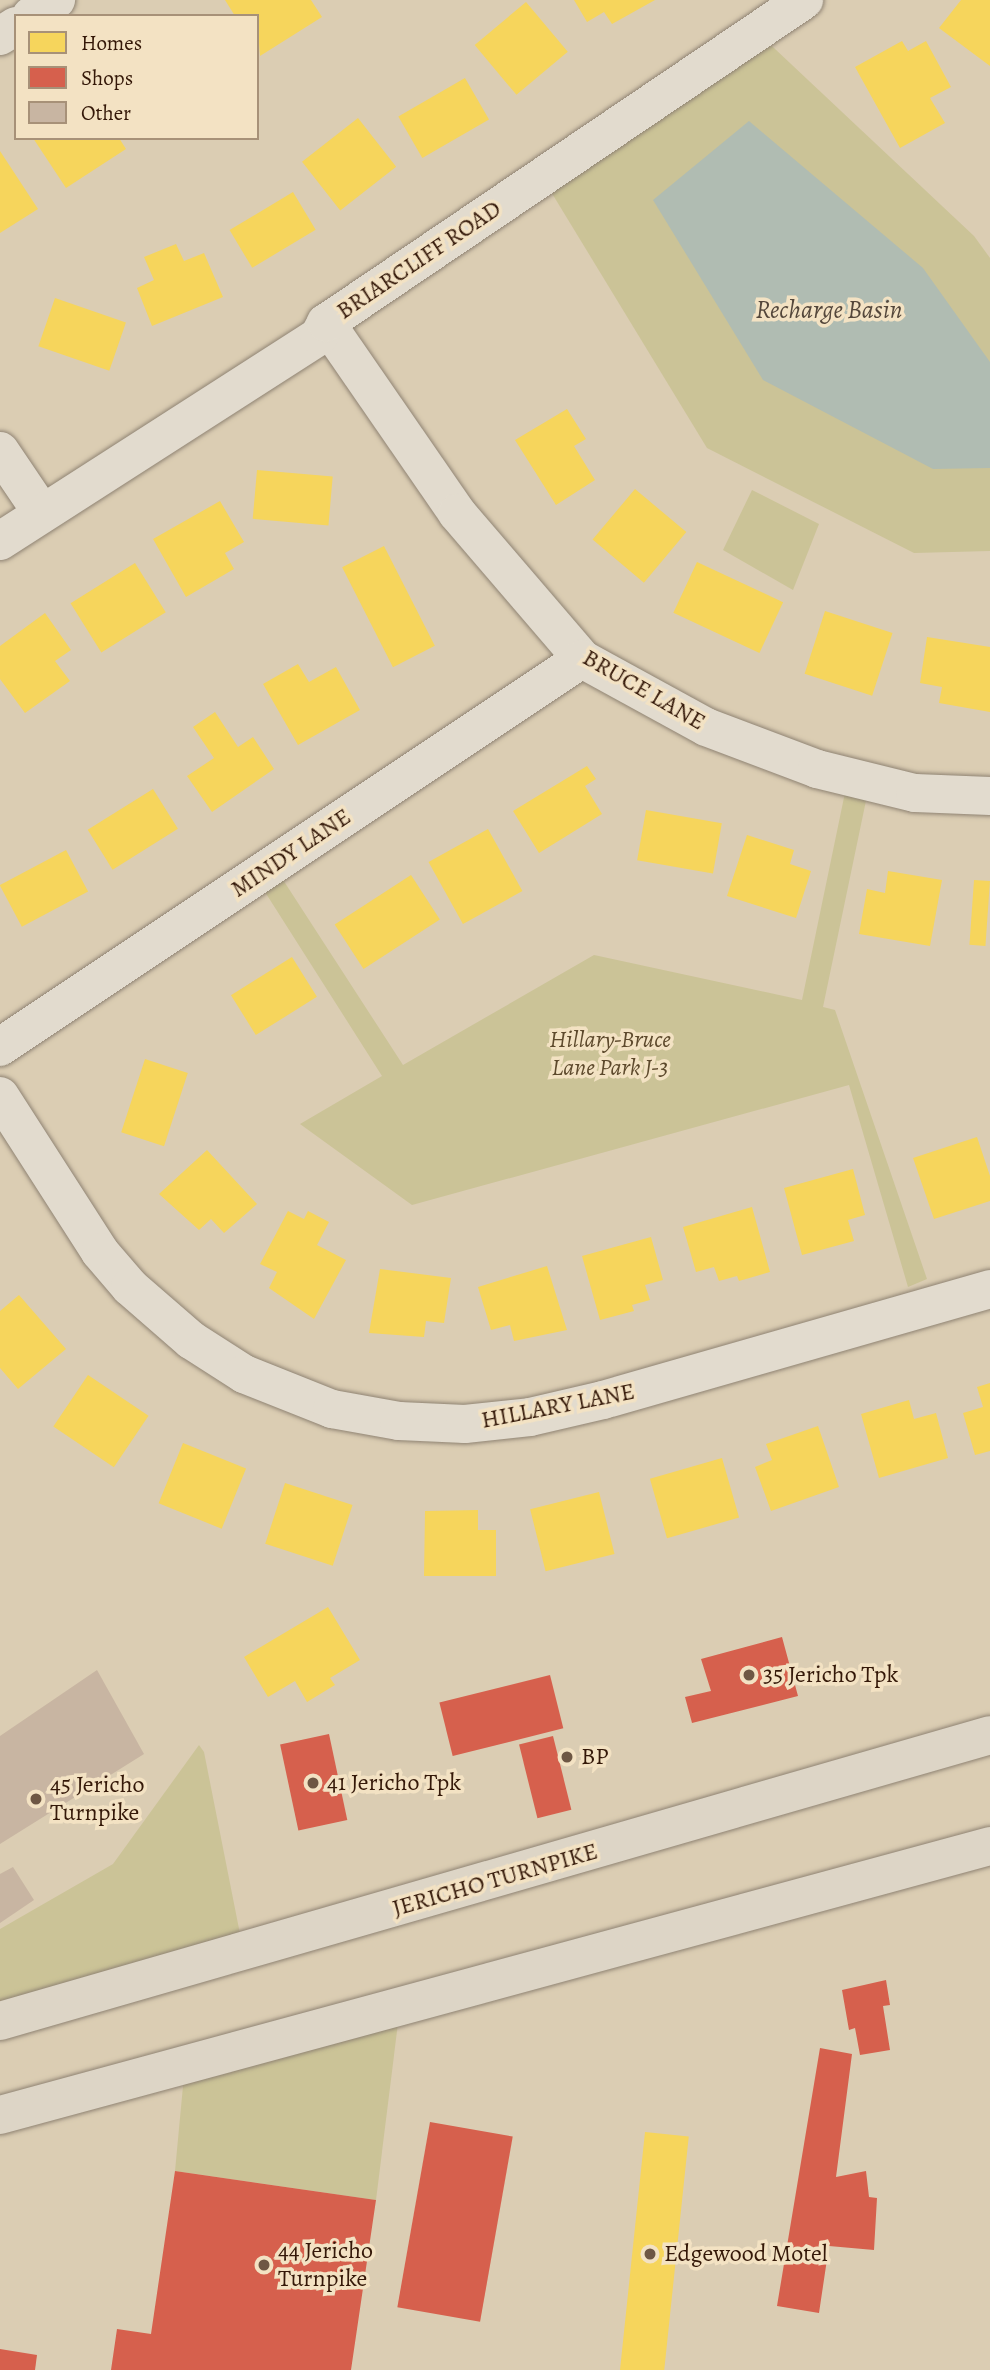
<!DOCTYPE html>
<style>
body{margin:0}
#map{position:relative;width:990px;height:2370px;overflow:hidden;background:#dbcdb3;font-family:Alegreya,serif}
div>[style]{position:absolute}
.green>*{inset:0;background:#cbc397}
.water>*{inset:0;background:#b0bcb2}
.homes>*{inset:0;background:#f6d55c;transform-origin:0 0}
.shops>*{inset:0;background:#d6604d;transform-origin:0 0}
.building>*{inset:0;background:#c8b5a2}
.roads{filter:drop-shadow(0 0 2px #8f8373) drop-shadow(0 0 2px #8f8373)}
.minor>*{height:38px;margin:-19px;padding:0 19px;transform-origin:19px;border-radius:19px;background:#e2dbce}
.major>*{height:38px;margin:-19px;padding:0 19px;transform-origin:19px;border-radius:19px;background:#ddd5c6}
.dots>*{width:19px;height:19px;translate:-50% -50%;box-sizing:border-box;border:4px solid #f3e2c3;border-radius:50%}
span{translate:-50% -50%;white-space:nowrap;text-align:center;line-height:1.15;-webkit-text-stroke:7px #f3e2c3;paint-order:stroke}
.street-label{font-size:24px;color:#341808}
.park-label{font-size:24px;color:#5d492c;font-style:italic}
.poi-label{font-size:24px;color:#341808}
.left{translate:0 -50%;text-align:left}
.water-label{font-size:26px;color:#54473b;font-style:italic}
.legend{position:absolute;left:14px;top:14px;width:245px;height:126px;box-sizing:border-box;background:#f3e2c3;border:2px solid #a79178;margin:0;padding:9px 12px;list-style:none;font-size:21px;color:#341808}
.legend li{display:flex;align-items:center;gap:14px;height:35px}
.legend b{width:35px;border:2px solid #a79178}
</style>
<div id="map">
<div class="green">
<i style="clip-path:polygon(757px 32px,974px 236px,990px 258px,990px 551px,914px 553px,707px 448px,542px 177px)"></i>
<i style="clip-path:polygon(752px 490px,819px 524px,793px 590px,723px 550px)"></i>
<i style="clip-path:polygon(847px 783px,868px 791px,823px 1007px,835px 1010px,927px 1279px,908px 1287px,849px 1085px,412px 1205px,300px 1124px,382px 1076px,258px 881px,276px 869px,403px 1065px,594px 955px,802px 1000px)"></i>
<i style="clip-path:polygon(199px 1745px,204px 1752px,244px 1954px,0 2021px,0 1929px,113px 1864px)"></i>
<i style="clip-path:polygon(400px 2007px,376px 2200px,175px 2171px,185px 2065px)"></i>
</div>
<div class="water">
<i style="clip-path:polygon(749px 121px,923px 268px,990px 362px,990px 468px,933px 469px,763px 380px,653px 200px)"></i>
</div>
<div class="homes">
<i style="clip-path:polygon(225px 0,311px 0,322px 17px,260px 56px,257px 16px,235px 16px)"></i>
<i style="clip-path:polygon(574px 0,655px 0,612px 24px,604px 12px,587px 22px)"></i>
<i style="clip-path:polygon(961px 0,990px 0,990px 66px,939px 28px)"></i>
<i style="left:526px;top:2px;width:65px;height:67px;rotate:50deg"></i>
<i style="clip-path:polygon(902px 41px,908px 51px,926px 41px,951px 87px,930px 98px,945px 123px,900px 148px,855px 67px)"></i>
<i style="left:465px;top:78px;width:48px;height:77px;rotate:60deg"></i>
<i style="left:358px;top:118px;width:62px;height:71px;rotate:52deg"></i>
<i style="clip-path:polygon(33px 138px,119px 138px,126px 149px,66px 188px)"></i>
<i style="clip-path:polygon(0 151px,38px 209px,0 233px)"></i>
<i style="left:293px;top:192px;width:44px;height:74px;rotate:59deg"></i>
<i style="clip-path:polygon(176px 244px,184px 261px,204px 253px,223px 297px,152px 326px,137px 288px,154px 280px,144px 257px)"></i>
<i style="left:55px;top:298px;width:75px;height:51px;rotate:19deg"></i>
<i style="clip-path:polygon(567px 409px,586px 439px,574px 446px,595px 480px,556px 505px,515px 440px)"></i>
<i style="left:257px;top:470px;width:76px;height:49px;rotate:5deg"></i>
<i style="left:635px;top:489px;width:67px;height:66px;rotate:40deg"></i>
<i style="clip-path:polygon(220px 501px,244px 542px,225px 553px,234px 569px,186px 597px,153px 539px)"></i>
<i style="left:384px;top:546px;width:112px;height:47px;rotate:63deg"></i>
<i style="left:697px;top:562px;width:95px;height:56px;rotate:25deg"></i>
<i style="left:135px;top:563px;width:58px;height:76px;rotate:58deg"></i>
<i style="left:825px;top:611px;width:71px;height:66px;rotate:18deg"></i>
<i style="clip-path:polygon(45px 613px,71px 650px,55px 661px,70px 681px,25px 713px,0 679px,0 646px)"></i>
<i style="clip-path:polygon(927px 637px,990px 647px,990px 712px,939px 703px,942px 687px,920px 683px)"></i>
<i style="clip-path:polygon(298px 664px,309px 682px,336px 667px,360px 710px,298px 745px,263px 684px)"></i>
<i style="clip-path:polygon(215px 712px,238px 747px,253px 737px,274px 769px,212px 812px,187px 776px,214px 758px,193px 727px)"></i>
<i style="clip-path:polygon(587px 766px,596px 779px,585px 786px,602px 814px,539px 853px,513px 811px)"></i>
<i style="left:153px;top:789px;width:47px;height:77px;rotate:58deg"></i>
<i style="left:646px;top:810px;width:77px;height:51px;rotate:10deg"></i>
<i style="left:488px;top:829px;width:71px;height:68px;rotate:61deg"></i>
<i style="clip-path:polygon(747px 835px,794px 850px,790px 864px,811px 871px,796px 918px,727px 896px)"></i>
<i style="left:66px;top:850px;width:47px;height:75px;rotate:62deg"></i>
<i style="clip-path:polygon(888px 871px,942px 880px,930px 946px,859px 934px,867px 889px,885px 893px)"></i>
<i style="left:411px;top:875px;width:53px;height:91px;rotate:57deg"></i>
<i style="left:974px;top:880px;width:16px;height:65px;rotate:4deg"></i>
<i style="left:292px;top:957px;width:47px;height:72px;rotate:58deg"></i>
<i style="left:145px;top:1059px;width:45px;height:77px;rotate:18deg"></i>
<i style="clip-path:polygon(977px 1137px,990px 1176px,990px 1201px,934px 1219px,913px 1158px)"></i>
<i style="clip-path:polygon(207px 1150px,257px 1204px,224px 1233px,211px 1219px,199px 1230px,159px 1194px)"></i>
<i style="clip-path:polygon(853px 1169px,865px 1215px,848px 1220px,854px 1241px,802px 1255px,784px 1188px)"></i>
<i style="clip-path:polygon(752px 1207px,770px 1272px,739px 1281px,737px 1276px,719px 1281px,714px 1267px,696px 1272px,683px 1227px)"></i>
<i style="clip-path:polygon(288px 1211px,304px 1219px,308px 1211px,329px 1222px,317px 1245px,346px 1260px,314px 1319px,269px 1288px,277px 1272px,260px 1264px)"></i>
<i style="clip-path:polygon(651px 1237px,663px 1280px,645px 1285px,650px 1300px,632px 1305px,634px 1311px,600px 1320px,582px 1256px)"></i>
<i style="clip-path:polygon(547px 1266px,567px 1330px,514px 1341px,510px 1325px,491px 1330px,478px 1287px)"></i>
<i style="clip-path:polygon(380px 1269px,451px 1278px,444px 1323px,426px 1321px,424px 1337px,369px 1333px)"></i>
<i style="clip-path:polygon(19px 1295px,66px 1349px,18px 1389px,0 1368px,0 1311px)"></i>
<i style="left:88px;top:1375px;width:73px;height:62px;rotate:34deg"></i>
<i style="clip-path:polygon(990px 1383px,990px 1451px,975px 1455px,963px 1413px,983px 1407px,977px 1387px)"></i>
<i style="clip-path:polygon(909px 1400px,914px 1419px,936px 1413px,948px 1458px,879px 1478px,861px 1414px)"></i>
<i style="clip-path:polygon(818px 1426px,839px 1487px,771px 1511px,755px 1467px,772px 1460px,766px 1444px)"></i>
<i style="left:183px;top:1443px;width:68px;height:65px;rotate:22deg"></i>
<i style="left:722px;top:1458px;width:62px;height:75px;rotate:74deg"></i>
<i style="left:285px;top:1483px;width:71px;height:64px;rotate:18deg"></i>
<i style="left:599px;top:1492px;width:64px;height:71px;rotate:76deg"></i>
<i style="clip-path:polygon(478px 1510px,478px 1530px,496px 1530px,496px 1576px,424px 1576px,425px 1511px)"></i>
<i style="clip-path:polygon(328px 1607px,360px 1660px,330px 1678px,335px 1685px,307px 1702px,295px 1681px,268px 1697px,244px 1657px)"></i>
<i style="left:645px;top:2132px;width:44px;height:241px;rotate:6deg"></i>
</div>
<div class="shops">
<i style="clip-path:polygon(782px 1637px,798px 1696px,692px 1723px,685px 1697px,711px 1691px,701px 1659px)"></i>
<i style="left:550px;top:1675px;width:55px;height:114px;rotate:76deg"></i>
<i style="left:329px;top:1734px;width:88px;height:50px;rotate:78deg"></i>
<i style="left:553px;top:1736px;width:76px;height:35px;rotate:76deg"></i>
<i style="clip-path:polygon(886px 1980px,890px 2005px,883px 2006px,890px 2050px,860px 2055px,855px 2028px,849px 2030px,842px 1990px)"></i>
<i style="clip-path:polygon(820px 2048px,852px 2054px,836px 2177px,866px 2171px,869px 2197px,877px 2198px,874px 2250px,829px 2246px,819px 2313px,777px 2306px)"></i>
<i style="left:430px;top:2122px;width:84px;height:188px;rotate:10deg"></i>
<i style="clip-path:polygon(175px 2171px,376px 2200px,351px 2370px,111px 2370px,117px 2329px,151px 2334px)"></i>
<i style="clip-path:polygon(0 2349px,37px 2355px,35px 2370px,0 2370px)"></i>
</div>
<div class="building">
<i style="clip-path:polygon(97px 1670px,144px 1754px,0 1844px,0 1736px)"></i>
<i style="clip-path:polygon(13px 1867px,34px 1900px,0 1923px,0 1874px)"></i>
</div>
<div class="roads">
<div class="minor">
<i style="left:31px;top:16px;width:30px;rotate:-33deg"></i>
<i style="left:0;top:36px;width:19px;rotate:-32deg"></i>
<i style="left:326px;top:323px;width:231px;rotate:55.4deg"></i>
<i style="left:457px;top:513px;width:192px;rotate:49.4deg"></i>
<i style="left:582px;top:659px;width:141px;rotate:28.7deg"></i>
<i style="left:706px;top:727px;width:119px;rotate:20.7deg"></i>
<i style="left:817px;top:769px;width:101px;rotate:13.8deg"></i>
<i style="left:915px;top:793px;width:75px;rotate:2.3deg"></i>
<i style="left:0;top:451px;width:75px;rotate:55.9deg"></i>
<i style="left:0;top:541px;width:379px;rotate:-32.7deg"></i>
<i style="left:319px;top:336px;width:15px;rotate:-62deg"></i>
<i style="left:326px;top:323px;width:577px;rotate:-34.05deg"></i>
<i style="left:0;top:1047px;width:699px;rotate:-33.69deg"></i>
<i style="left:0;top:1096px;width:185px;rotate:57.3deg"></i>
<i style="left:100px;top:1252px;width:46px;rotate:49.4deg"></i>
<i style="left:130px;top:1287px;width:81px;rotate:41deg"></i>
<i style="left:191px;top:1340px;width:63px;rotate:32.7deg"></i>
<i style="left:244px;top:1374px;width:95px;rotate:21.7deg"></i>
<i style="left:332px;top:1409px;width:68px;rotate:10.2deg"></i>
<i style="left:399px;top:1421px;width:66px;rotate:2.6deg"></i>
<i style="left:465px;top:1424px;width:65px;rotate:-6.1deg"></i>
<i style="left:530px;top:1417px;width:75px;rotate:-13.1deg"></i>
<i style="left:603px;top:1400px;width:403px;rotate:-16deg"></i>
</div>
<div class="major">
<i style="left:0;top:2021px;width:1030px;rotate:-16.11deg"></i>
<i style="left:0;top:2115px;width:1026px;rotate:-15.2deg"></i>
</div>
</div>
<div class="dots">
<i style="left:749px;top:1675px;background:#6e5744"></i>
<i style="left:567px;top:1757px;background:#6e5744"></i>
<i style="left:313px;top:1783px;background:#6e5744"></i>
<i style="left:36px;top:1799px;background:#6e5744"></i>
<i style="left:650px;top:2254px;background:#6e5744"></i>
<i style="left:264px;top:2265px;background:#6e5744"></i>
</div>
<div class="street-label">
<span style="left:419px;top:260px;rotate:-34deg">BRIARCLIFF ROAD</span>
<span style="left:644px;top:690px;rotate:30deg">BRUCE LANE</span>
<span style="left:291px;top:853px;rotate:-34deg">MINDY LANE</span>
<span style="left:558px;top:1406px;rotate:-11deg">HILLARY LANE</span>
<span style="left:495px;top:1880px;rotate:-16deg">JERICHO TURNPIKE</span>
</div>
<div class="park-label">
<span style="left:610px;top:1054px">Hillary-Bruce<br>Lane Park J-3</span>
</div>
<div class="poi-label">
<span class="left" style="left:763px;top:1675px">35 Jericho Tpk</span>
<span class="left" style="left:581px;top:1757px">BP</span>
<span class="left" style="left:327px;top:1783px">41 Jericho Tpk</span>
<span class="left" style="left:50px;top:1799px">45 Jericho<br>Turnpike</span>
<span class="left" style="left:278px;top:2265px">44 Jericho<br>Turnpike</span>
<span class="left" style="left:664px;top:2254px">Edgewood Motel</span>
</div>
<div class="water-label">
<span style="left:829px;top:310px">Recharge Basin</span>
</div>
<ul class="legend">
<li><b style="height:19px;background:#f6d55c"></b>Homes</li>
<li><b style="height:19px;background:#d6604d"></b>Shops</li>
<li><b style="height:19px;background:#c8b5a2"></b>Other</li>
</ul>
</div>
